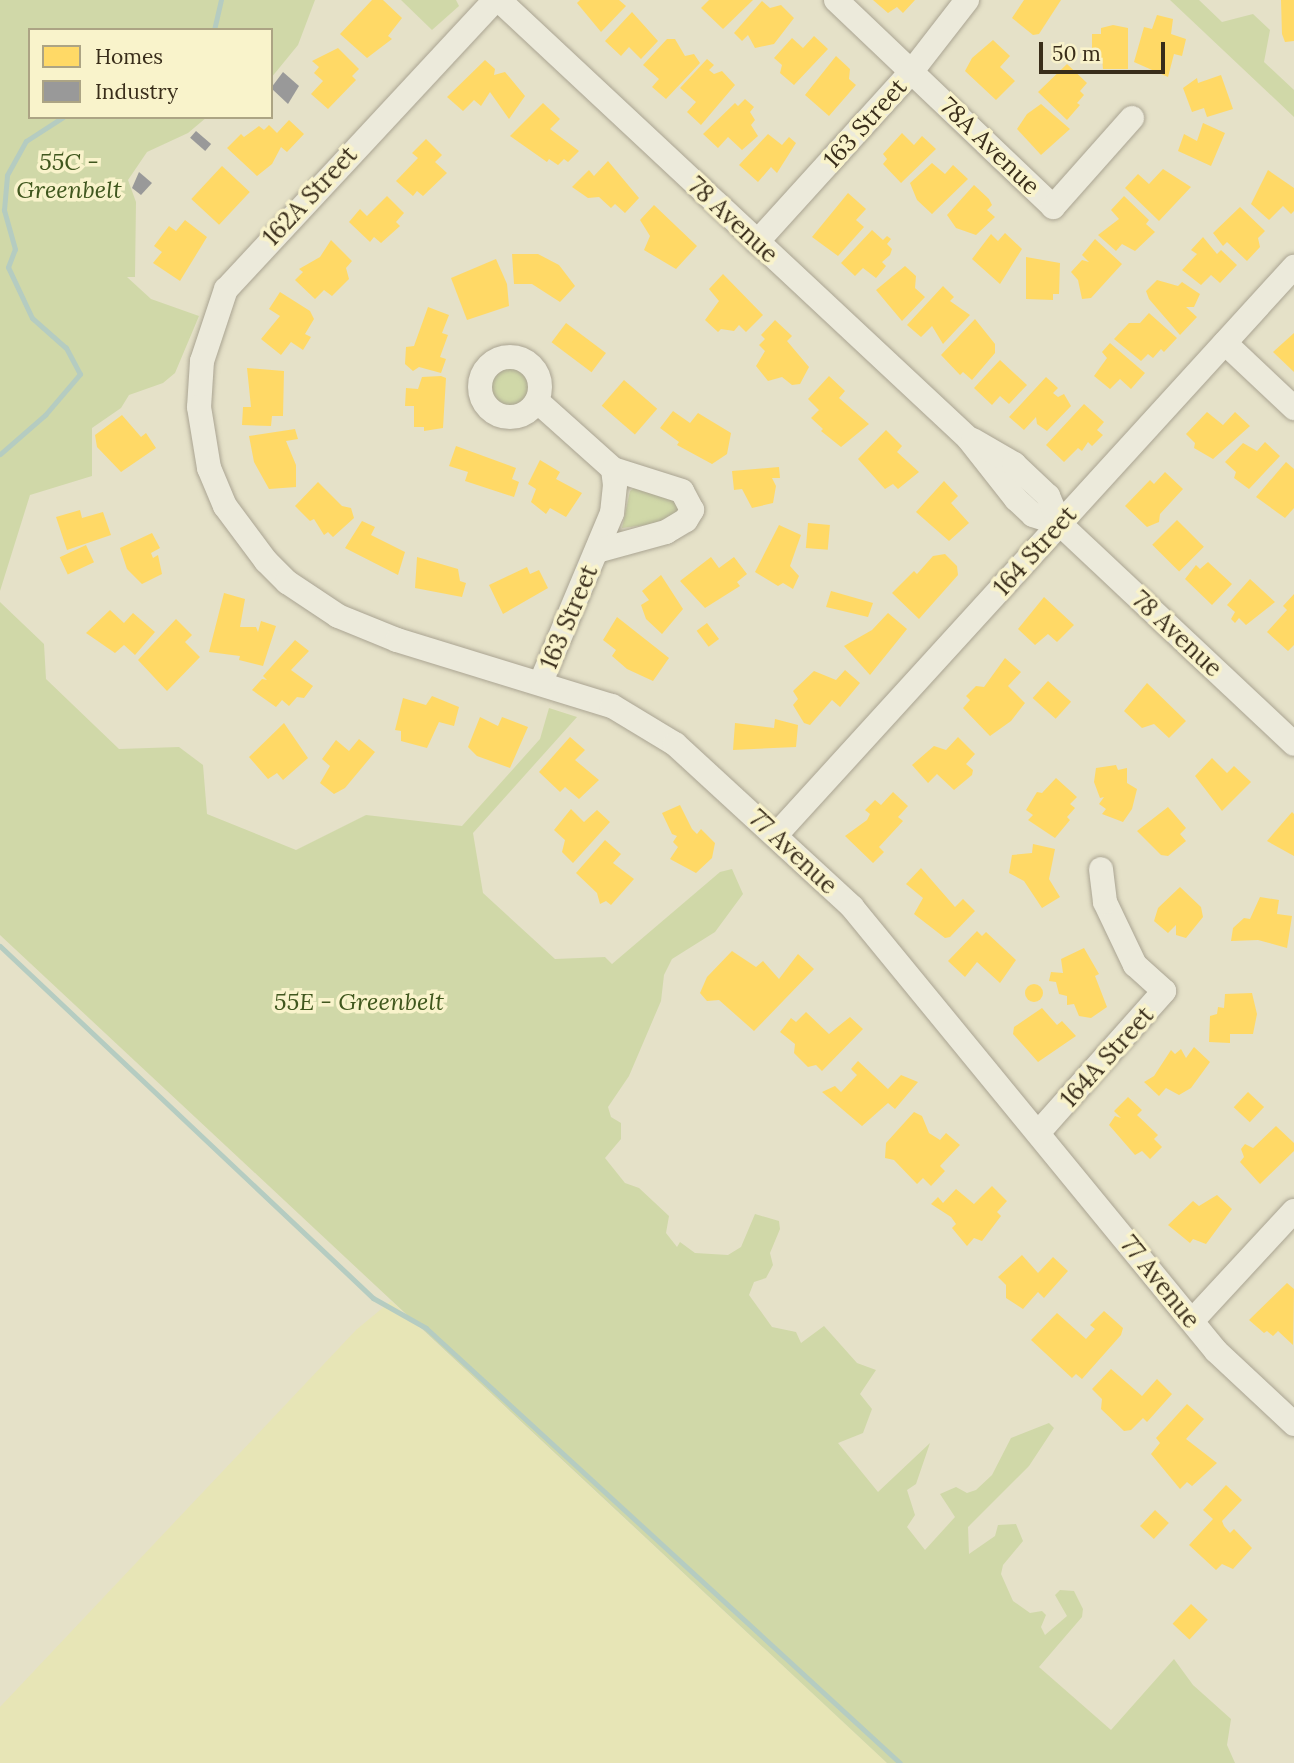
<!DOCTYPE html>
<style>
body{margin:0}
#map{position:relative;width:1294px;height:1763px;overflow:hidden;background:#e5e1c8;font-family:Lora,serif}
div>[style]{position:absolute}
.farmland>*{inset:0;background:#e7e5b6}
.green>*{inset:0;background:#d0d8a8}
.round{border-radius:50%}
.homes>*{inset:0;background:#ffd966;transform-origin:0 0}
.industry>*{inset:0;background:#999;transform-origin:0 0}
.stream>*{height:5px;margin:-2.5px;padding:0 2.5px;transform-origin:2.5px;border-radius:2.5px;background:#b5ccc1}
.roads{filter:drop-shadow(0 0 2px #aaa492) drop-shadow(0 0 2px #aaa492)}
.minor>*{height:24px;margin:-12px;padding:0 12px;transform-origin:12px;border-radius:12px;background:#eceadb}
.minor>.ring{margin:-12px;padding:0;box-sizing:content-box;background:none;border:24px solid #eceadb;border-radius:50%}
span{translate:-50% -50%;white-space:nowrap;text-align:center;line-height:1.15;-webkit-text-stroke:7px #f9f3cb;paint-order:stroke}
.street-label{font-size:24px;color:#392d1a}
.park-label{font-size:24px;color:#40571e;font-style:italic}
.legend{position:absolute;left:28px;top:28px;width:245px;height:91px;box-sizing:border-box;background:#f9f3cb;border:2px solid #aca484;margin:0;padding:9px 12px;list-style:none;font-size:21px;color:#392d1a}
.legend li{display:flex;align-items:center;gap:14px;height:35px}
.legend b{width:35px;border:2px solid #aca484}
.scale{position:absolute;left:1039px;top:42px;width:126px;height:32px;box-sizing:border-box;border:4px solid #392d1a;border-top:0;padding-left:9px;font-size:21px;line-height:24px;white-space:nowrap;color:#392d1a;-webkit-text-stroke:5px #f9f3cb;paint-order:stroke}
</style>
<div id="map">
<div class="farmland">
<i style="clip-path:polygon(391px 1301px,887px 1763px,0 1763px,0 1707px,356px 1330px)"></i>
</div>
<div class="green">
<i style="clip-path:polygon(0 0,315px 0,298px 45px,271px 78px,271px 30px,30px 30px,30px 117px,207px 117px,188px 133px,147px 152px,128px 180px,136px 202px,135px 277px,127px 277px,151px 299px,199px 316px,175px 373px,163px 383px,129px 395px,121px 408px,92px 428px,92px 476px,30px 495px,0 591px)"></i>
<i style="clip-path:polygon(401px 0,456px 0,459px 6px,432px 30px)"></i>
<i style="clip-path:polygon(1170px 0,1199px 0,1222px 22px,1253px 14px,1270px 30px,1264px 62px,1294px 90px,1294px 117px)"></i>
<i class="round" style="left:485px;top:363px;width:50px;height:50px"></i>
<i style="clip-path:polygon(638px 485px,683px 505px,676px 513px,653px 524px,622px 528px,630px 491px)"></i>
<i style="clip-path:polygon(0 602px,44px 644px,46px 679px,119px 749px,179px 747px,203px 765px,207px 814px,296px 850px,366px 815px,462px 826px,540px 739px,549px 708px,577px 717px,473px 833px,483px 893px,555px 959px,605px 957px,612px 964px,720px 872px,732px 869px,743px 894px,715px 932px,672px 959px,664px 975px,661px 1001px,629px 1076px,608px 1107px,611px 1117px,621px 1123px,621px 1139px,605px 1158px,625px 1183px,639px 1188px,669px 1216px,666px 1233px,677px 1247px,680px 1242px,695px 1253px,728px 1255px,741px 1247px,755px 1214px,779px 1221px,780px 1229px,770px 1253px,773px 1265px,766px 1278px,754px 1282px,749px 1295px,772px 1327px,796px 1332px,801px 1343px,824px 1326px,857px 1363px,876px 1370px,860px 1394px,872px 1409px,863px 1433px,838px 1443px,878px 1492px,930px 1443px,916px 1484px,907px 1490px,915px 1515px,907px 1527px,925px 1550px,955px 1517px,940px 1494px,956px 1487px,967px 1493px,976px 1490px,992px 1475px,1011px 1438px,1049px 1423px,1054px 1428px,1029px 1466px,968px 1527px,969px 1554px,995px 1536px,998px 1525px,1016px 1524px,1023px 1541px,1003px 1565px,1001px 1574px,1013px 1601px,1030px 1613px,1042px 1611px,1046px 1615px,1041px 1627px,1045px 1635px,1067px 1616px,1055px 1595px,1060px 1590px,1074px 1591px,1083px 1609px,1082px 1617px,1039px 1667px,1111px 1730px,1174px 1659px,1193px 1685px,1231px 1719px,1227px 1745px,1235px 1763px,887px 1763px,0 935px)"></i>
</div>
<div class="homes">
<i style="clip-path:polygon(372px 0,383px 0,402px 18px,388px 36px,392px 39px,367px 58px,340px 34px)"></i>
<i style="clip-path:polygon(580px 0,619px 0,626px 6px,601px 32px,577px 3px)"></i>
<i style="clip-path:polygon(709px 0,753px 0,723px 29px,701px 8px)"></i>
<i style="clip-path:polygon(873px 0,915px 0,903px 13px,897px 7px,888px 13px)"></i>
<i style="clip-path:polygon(1024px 0,1061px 0,1039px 34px,1033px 35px,1012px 18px)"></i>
<i style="clip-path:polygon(1281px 0,1294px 0,1294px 41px,1285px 42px,1282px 34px)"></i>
<i style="clip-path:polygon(762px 1px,770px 8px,781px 5px,794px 18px,774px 44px,755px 48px,748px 35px,742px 41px,734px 33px)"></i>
<i style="clip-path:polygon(632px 12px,658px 41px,641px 59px,629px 47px,621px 56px,605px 41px)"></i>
<i style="clip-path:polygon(1157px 15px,1173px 19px,1171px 34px,1186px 39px,1182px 56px,1174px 54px,1168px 77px,1134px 62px,1144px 27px,1152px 29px)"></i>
<i style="clip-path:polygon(1113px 25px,1128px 28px,1128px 69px,1103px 69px,1102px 58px,1092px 58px,1092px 34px,1101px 34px,1101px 28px)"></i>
<i style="clip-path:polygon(814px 36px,828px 49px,794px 85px,780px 73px,782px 65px,774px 58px,792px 38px,803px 48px)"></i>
<i style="clip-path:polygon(667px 39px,675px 39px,685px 56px,694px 54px,700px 63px,666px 99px,652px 87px,659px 79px,643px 65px)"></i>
<i style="clip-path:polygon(993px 40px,1010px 56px,1000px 67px,1015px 81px,996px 100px,965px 71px,972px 58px)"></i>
<i style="clip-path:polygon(338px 48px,359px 69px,352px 76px,356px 80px,328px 109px,311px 94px,323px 81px,314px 73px,319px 67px,312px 61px)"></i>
<i style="clip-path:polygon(836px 56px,850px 69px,849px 79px,856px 85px,829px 116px,805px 95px)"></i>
<i style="clip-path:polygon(707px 59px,714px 65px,709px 70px,714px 74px,722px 71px,735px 85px,701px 125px,687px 112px,696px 102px,680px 88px)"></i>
<i style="clip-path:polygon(485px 60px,495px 69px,494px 75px,505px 72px,525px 96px,509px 119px,490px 92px,481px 106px,474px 100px,463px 111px,447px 97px)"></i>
<i style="clip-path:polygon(1067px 64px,1087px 83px,1080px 91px,1084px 95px,1077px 103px,1080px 105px,1067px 120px,1038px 92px)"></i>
<i style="clip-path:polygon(1221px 75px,1233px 109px,1207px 117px,1204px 108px,1192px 112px,1183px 88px,1197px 78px,1198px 83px)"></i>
<i style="clip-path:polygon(745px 99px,754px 107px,750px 112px,755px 120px,751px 125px,758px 136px,742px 150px,728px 137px,718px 148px,703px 134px,735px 103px,738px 106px)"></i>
<i style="clip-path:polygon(543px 103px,560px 119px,550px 129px,579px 151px,568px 162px,564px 159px,558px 165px,549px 159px,547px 162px,510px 136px)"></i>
<i style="clip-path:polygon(1041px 104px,1070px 129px,1041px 155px,1017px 129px,1027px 114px)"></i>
<i style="clip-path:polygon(289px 120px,304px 134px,287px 152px,281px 147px,272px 164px,257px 176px,227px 148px,241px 134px,244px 137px,259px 126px,264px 130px,269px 125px,277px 133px)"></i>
<i style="clip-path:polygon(1203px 123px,1225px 133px,1211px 166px,1178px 151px,1184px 134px,1197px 141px)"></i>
<i style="clip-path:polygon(902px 133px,914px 145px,922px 136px,936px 149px,901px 183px,883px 164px,887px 159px,883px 154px)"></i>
<i style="clip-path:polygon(768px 134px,782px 145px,789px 137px,796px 143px,777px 173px,771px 167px,758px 182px,739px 165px)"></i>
<i style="clip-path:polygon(426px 139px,442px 155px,435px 162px,447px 173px,423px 196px,417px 191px,413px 196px,396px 181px,418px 158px,412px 153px)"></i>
<i style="clip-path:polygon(608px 161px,639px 198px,625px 213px,615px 204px,611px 208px,599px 197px,588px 198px,572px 187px,589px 170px,594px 176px)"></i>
<i style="clip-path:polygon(932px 163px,945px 174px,953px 165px,968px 179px,932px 214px,917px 200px,910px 183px)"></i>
<i style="left:222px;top:166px;width:38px;height:45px;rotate:43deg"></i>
<i style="clip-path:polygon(1163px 169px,1191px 187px,1159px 221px,1125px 188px,1138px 174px,1149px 184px)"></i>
<i style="clip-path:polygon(1268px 170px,1294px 188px,1294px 211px,1291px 214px,1283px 206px,1269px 220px,1251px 204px)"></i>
<i style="clip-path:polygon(974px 185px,989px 199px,992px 205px,987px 210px,995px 217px,976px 235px,956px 228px,947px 215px)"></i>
<i style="clip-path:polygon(848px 193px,866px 209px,856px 220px,864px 227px,838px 256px,812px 237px)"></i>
<i style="clip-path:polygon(387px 196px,404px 213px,396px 222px,400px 226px,381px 243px,374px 237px,370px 242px,349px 222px,360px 209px,367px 216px)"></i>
<i style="clip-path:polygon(1124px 196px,1149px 220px,1146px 224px,1155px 232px,1135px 251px,1122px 244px,1116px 251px,1098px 235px,1119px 219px,1111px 210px)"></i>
<i style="clip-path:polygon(654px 205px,697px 246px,676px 269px,644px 250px,650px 236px,640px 220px)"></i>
<i style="clip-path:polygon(1240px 207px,1265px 231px,1258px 238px,1260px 247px,1247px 261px,1227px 242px,1223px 246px,1213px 233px)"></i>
<i style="clip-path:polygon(185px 220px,207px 237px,180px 281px,153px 263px,162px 252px,154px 246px,169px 226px,176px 231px)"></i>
<i style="clip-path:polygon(872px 230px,883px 240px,887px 236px,891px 239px,887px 244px,892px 249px,890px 255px,882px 262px,886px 266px,876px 278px,863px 268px,855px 276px,841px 263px)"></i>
<i style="clip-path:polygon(1005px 233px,1022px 249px,1000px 284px,972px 259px,991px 234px,998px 241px)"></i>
<i style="clip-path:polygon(1203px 237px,1217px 254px,1221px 250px,1237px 265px,1220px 283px,1211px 275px,1201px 285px,1182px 270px,1197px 254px,1191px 250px)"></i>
<i style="clip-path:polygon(1095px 239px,1122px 264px,1091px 298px,1082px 299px,1078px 280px,1071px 272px,1082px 260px,1089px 262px,1082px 255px)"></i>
<i style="clip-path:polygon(331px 240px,352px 261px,346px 268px,349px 279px,332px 296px,324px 290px,315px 299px,295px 280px,303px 272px,299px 269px,320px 257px)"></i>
<i style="clip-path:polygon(512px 254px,538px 254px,559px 265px,575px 286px,560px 302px,532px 284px,514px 284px)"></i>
<i style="clip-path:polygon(1026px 257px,1060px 263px,1059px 294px,1053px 294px,1053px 300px,1026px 299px)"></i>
<i style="clip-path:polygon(496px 259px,507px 284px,509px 306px,467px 320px,451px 278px)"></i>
<i style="clip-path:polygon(905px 266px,916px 276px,915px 288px,925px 297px,902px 321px,876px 290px)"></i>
<i style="clip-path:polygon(723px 274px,763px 315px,746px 332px,739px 325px,734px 331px,721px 329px,718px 332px,705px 320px,719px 301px,709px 289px)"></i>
<i style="clip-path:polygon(1157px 280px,1178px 286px,1182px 282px,1200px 294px,1194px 307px,1186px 307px,1197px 317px,1180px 335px,1149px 299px,1146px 291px)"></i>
<i style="clip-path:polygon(943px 286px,954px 297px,950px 301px,970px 315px,943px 344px,932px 326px,921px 337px,907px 325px)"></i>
<i style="clip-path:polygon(280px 292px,310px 311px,314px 319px,305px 334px,311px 337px,303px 350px,291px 342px,281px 355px,261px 339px,280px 316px,269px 309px)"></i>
<i style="clip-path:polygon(428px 307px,449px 315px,442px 333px,448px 335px,440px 357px,446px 359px,441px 373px,419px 367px,413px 371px,405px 364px,406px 347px,414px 346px)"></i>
<i style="clip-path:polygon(1149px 313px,1177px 338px,1164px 352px,1161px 349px,1153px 358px,1148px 354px,1141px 361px,1114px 339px,1129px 323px,1140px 323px)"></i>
<i style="clip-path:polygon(975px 319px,995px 344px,995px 353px,972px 380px,963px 372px,960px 375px,941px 355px)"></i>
<i style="clip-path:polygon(775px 320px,792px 336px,787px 341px,809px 367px,800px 384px,792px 385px,782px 377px,768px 381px,756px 366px,765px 351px,759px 345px,765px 339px,761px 335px)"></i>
<i style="left:566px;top:323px;width:50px;height:24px;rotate:37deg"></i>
<i style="clip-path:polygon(1294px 333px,1294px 372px,1273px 352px)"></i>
<i style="clip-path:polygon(1110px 343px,1145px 373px,1131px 389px,1120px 379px,1110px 389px,1094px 376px,1107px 358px,1102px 352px)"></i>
<i style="clip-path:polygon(1000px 360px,1027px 385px,1009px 404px,1000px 396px,992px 405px,974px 388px)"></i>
<i style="clip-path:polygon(247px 368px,284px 371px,283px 416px,272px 416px,271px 426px,242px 425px,243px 407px,251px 407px)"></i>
<i style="clip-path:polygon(441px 376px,446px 378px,443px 428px,424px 431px,424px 427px,414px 427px,414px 406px,405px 406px,406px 388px,418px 389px,422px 377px)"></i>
<i style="clip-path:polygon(829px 376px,845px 391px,839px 398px,869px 424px,841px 447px,821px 431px,823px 429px,811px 418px,819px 410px,808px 399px)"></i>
<i style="clip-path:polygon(1046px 377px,1058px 388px,1053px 393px,1058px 397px,1064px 394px,1071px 406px,1047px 431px,1037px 424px,1036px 417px,1024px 430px,1009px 417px)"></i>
<i style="left:624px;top:380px;width:44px;height:34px;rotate:41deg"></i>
<i style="clip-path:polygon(1084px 404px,1104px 422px,1097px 430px,1103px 435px,1092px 446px,1088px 442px,1082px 451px,1078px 448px,1064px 462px,1046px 445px)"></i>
<i style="clip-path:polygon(673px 411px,690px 423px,698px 413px,731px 433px,727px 454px,712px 464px,677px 445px,679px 442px,660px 428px)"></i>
<i style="clip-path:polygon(1207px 412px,1223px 425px,1235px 412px,1250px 426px,1213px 459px,1194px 448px,1195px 443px,1186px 434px)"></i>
<i style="clip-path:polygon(122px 415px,141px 437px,146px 433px,156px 448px,121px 472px,97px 447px,95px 435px)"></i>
<i style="clip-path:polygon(295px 429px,298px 439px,286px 441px,296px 465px,296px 487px,269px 489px,254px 462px,249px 436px)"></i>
<i style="clip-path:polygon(886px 430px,902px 446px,897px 452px,919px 472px,898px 489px,893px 484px,885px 489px,858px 459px)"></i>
<i style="clip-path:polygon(1265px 442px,1280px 456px,1249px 489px,1234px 478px,1236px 472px,1225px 462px,1243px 443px,1257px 451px)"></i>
<i style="clip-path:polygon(456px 446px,516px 468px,512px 479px,519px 482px,514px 497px,465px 481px,468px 472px,449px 466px)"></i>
<i style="clip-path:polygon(540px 460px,560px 472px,556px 479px,582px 493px,566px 517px,550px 508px,546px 514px,531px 502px,536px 489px,528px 484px)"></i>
<i style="clip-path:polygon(1286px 462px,1294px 469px,1294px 508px,1285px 518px,1256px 497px)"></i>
<i style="clip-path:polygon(779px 467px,780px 478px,772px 478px,776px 486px,773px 503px,752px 508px,742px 489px,734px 490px,732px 471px)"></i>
<i style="clip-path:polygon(1165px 472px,1183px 489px,1160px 514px,1159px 522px,1147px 527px,1125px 506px,1150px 480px,1154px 484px)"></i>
<i style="clip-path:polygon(944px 481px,958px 496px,951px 503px,969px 523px,949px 541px,916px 512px)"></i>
<i style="clip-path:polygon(318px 482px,342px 506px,351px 508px,354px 518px,333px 537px,328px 532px,324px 535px,314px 519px,310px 521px,295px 506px)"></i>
<i style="clip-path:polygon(80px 510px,82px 518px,103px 512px,111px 535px,67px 550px,56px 517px)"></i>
<i style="left:1177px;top:520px;width:38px;height:35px;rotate:45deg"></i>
<i style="clip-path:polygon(362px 521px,375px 527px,371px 535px,405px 552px,398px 575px,345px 548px)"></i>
<i style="left:808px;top:523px;width:22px;height:25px;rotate:5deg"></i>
<i style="clip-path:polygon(779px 525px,801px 535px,790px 566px,799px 576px,793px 589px,783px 583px,778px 586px,755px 572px)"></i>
<i style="clip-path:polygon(152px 533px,160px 548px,151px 553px,153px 558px,158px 555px,162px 574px,142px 584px,127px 569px,120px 548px)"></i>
<i style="left:86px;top:545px;width:19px;height:29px;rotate:65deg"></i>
<i style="clip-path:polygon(945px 554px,957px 566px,958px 575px,919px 619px,892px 593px,914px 571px,917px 574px,933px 556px)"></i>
<i style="clip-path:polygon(417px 557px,458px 569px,460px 581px,466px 583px,462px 597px,415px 588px)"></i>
<i style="clip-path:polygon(711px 557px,719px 568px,734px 557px,747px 574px,737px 582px,740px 586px,705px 608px,680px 581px)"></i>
<i style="clip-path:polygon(1208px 562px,1232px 584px,1212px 605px,1185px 579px,1196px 565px,1200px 569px)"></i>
<i style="clip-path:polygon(527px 567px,530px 574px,539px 570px,548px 588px,503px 614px,489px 585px)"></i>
<i style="clip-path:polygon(661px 575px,683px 609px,662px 634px,646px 619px,641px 605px,649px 600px,642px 591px)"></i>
<i style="clip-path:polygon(1250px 579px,1275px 602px,1246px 625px,1239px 618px,1235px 623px,1231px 619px,1235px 612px,1227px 605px)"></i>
<i style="clip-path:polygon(831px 591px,873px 603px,868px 617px,826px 607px)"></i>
<i style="clip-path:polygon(224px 593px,245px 599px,240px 627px,256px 627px,258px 632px,261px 621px,276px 626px,263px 666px,239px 660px,240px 656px,209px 652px)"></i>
<i style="clip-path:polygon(1294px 594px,1294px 645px,1288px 651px,1267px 632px,1287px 610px,1283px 606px)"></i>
<i style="clip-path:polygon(1044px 597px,1074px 625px,1057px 642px,1048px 634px,1035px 645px,1018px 629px)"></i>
<i style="clip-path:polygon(110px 610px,124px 623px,133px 613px,155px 632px,135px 655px,124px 645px,115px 653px,86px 633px)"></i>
<i style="clip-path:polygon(888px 613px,907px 629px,870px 675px,844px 646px,872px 630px)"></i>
<i style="clip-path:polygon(617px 617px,669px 658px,653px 681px,627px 669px,612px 656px,616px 650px,603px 640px)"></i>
<i style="clip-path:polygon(176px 619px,192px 635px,185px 642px,200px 657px,167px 691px,138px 660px)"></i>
<i style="left:707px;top:623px;width:20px;height:13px;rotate:53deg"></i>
<i style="clip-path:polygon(295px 640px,309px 651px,291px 670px,313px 686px,304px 698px,297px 697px,289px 706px,282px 700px,276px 707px,252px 690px,262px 679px,267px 680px,263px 676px)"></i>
<i style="clip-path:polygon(1005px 658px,1021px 672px,1008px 686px,1025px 703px,1011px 721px,990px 736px,963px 708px,970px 700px,966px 696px,976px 686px,984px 687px)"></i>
<i style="clip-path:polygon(845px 670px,860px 683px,840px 707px,832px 700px,810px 725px,804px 723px,793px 705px,798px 699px,793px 691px,814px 671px,836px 680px)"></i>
<i style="left:1048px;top:681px;width:31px;height:23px;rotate:42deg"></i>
<i style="clip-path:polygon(1147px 683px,1186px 721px,1169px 738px,1154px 724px,1142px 728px,1124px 711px)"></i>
<i style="clip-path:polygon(432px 696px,459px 707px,454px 726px,439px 722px,427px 748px,401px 741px,401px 731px,395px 730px,403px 698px,426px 705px)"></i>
<i style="clip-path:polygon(480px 717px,498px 726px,502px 717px,528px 727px,510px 768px,477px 756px,468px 747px)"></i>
<i style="clip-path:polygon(775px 719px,798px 725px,796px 747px,733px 750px,735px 723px,774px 728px)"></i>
<i style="clip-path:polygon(284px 723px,308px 758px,283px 780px,277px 773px,268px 779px,249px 757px)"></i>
<i style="clip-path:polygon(570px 737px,585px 750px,575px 760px,599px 780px,579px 799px,565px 787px,560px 792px,539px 772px)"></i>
<i style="clip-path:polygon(958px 737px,975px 754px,966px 764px,973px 770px,972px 775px,954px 790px,937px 774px,928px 783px,912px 765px,934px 746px,946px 750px)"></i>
<i style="clip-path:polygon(359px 739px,375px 752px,345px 788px,334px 794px,320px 783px,330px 766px,322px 759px,336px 740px,349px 751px)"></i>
<i style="clip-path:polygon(1212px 758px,1227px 773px,1234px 766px,1251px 782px,1222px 811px,1195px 776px)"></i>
<i style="clip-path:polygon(1116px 765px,1118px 770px,1127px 768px,1127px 783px,1137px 789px,1132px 809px,1123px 822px,1102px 814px,1106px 809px,1099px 804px,1104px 797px,1100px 798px,1094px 782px,1096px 768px)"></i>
<i style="clip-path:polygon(1056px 778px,1077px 797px,1070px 804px,1075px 808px,1067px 817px,1070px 820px,1055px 838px,1028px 820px,1033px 815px,1026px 810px,1037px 792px,1042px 793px)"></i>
<i style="clip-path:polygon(893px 792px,908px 806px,898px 817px,903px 821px,879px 847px,884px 852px,873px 863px,845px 836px,867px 820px,870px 814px,865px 810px,875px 800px,881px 805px)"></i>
<i style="clip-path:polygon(680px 805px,692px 829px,697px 834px,701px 829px,715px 843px,712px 858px,696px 873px,670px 859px,678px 847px,673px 842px,677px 836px,672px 834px,662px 813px)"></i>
<i style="clip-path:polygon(1168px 807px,1186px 828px,1180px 834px,1186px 841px,1168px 856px,1161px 855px,1137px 831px)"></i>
<i style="clip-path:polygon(571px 809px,584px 822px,597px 810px,610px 822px,573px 863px,562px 852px,565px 840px,554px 830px)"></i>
<i style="clip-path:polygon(1292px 812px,1294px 814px,1294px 856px,1267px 841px)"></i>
<i style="clip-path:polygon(605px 840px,621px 854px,613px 863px,634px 879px,611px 905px,606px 901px,600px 904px,597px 893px,576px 873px)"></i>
<i style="clip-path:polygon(1033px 844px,1055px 849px,1049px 879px,1060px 897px,1042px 908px,1024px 881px,1009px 873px,1012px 855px,1032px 853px)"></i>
<i style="clip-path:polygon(921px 868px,955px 907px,963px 899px,975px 911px,950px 937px,945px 938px,914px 914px,923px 898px,906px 884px)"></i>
<i style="clip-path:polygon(1180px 887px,1201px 907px,1203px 917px,1186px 938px,1176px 935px,1176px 925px,1168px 933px,1154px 921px,1158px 908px)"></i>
<i style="clip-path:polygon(1260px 897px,1279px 900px,1277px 914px,1292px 916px,1287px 948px,1258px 940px,1231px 941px,1233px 928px,1244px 918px,1250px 919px)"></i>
<i style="clip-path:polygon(977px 931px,982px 936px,986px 932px,1016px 960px,1000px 983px,977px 962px,965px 977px,948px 961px)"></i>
<i style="clip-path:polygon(1084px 948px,1099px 974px,1095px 976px,1107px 1007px,1091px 1018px,1079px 1016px,1074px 1004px,1067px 1005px,1067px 996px,1059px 994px,1056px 982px,1049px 981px,1051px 972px,1063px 973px,1061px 959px)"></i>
<i style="clip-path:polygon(732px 951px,756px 967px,763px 961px,779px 979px,798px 954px,814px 969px,754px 1031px,719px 1000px,707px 1001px,700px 993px,707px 977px)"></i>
<i class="round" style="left:1025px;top:984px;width:18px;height:18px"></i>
<i style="clip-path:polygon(1252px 993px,1257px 1014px,1253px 1034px,1230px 1034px,1230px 1043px,1209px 1042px,1210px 1016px,1217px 1014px,1218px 1007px,1224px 1008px,1225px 994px)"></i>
<i style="clip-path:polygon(1042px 1008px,1057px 1025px,1062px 1021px,1076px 1036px,1038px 1062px,1013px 1034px,1014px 1027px)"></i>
<i style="clip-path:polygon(806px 1012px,829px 1034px,850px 1017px,863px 1029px,822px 1071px,816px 1065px,808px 1067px,794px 1053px,795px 1044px,780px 1032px,791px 1018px,796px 1022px)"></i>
<i style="clip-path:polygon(1194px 1047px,1210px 1062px,1191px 1088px,1179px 1095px,1166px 1088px,1159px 1096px,1144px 1082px,1154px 1076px,1171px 1050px,1175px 1054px,1181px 1049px,1186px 1058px)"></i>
<i style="clip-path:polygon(858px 1061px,888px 1089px,901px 1075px,918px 1082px,895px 1109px,888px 1103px,862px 1126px,822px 1092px,835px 1086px,841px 1092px,857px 1075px,851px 1069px)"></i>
<i style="left:1248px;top:1092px;width:22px;height:21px;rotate:43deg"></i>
<i style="clip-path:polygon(1128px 1097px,1142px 1110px,1137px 1115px,1158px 1135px,1154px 1139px,1162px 1147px,1150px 1159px,1142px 1151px,1135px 1155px,1109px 1125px,1115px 1116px,1121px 1118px,1114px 1111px)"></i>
<i style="clip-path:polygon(914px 1112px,922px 1116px,929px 1133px,940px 1140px,946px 1133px,960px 1145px,940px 1166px,945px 1171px,931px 1186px,923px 1178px,917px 1184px,894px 1160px,885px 1158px,886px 1143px)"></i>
<i style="clip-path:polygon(1276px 1126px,1294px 1143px,1294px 1151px,1260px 1184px,1240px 1162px,1244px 1157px,1241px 1149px,1245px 1144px,1253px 1148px)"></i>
<i style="clip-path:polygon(992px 1186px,1007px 1201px,997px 1212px,1001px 1216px,982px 1241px,974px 1238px,967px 1246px,952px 1228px,956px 1224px,951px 1217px,931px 1204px,938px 1197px,943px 1203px,956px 1189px,974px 1204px)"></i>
<i style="clip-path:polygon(1217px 1195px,1232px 1209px,1206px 1244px,1193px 1239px,1190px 1243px,1168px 1225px,1193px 1201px,1199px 1206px)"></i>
<i style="clip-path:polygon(1022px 1255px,1038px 1273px,1053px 1257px,1068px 1271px,1044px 1298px,1038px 1292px,1023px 1309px,1006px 1298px,1006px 1285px,998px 1277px)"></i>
<i style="clip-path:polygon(1287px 1283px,1294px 1289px,1293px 1345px,1278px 1331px,1273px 1336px,1267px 1331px,1264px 1333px,1249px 1320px)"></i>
<i style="clip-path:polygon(1104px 1311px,1123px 1328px,1121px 1335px,1082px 1379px,1076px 1374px,1072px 1378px,1031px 1340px,1057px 1313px,1086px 1339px,1095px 1329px,1090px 1325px)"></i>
<i style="clip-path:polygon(1111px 1369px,1142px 1396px,1157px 1379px,1172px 1394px,1147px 1422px,1143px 1418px,1131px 1430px,1124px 1431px,1101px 1409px,1102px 1399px,1092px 1389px)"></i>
<i style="clip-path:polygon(1187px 1404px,1204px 1419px,1186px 1439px,1217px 1463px,1192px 1486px,1187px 1482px,1180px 1489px,1151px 1454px,1160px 1443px,1156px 1438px)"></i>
<i style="clip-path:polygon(1226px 1485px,1242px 1500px,1222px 1521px,1224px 1526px,1230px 1533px,1234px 1529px,1252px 1548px,1233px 1569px,1222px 1564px,1216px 1570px,1189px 1545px,1213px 1519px,1203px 1510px)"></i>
<i style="left:1155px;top:1510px;width:19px;height:22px;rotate:43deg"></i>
<i style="left:1191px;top:1604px;width:23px;height:27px;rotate:43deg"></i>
</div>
<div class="industry">
<i style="clip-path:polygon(283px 72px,299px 86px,288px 104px,271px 88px)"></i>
<i style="left:196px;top:131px;width:20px;height:9px;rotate:41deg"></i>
<i style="clip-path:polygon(139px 172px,152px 183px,141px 195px,132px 188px)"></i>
</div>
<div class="stream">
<i style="left:214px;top:30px;width:31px;rotate:-77deg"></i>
<i style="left:0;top:454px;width:60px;rotate:-40.9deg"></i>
<i style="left:45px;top:415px;width:54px;rotate:-49.5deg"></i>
<i style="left:80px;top:374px;width:30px;rotate:-118deg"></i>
<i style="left:66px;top:348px;width:45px;rotate:-138.6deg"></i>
<i style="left:32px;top:318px;width:56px;rotate:-115.2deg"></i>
<i style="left:8px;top:267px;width:19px;rotate:-69deg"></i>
<i style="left:15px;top:249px;width:41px;rotate:-105.8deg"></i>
<i style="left:4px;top:210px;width:35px;rotate:-85deg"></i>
<i style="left:7px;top:175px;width:39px;rotate:-61deg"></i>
<i style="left:26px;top:141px;width:44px;rotate:-33deg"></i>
<i style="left:0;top:946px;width:513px;rotate:43.34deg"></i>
<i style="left:373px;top:1298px;width:61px;rotate:29.5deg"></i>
<i style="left:426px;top:1328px;width:643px;rotate:42.54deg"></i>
</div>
<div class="roads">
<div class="minor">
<i style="left:495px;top:0;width:395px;rotate:132.9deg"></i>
<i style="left:226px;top:289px;width:76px;rotate:108.4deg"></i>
<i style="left:202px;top:361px;width:46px;rotate:93.7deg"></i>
<i style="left:199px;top:407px;width:62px;rotate:80.7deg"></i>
<i style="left:209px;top:468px;width:41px;rotate:67.2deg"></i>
<i style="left:225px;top:506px;width:69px;rotate:53.3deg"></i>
<i style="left:266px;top:561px;width:30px;rotate:45deg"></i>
<i style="left:287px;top:582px;width:61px;rotate:33.7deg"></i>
<i style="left:338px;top:616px;width:64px;rotate:22.1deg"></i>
<i style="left:397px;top:640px;width:225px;rotate:17.1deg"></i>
<i style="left:612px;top:706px;width:74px;rotate:31.1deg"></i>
<i style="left:675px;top:744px;width:241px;rotate:42.6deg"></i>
<i style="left:852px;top:907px;width:574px;rotate:50.65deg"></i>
<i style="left:1216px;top:1351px;width:107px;rotate:43.1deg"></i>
<i style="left:499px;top:0;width:642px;rotate:43.04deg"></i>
<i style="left:968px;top:438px;width:78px;rotate:51.8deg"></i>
<i style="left:1016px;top:499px;width:23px;rotate:43deg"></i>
<i style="left:1033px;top:515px;width:28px;rotate:18deg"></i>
<i style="left:1060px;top:524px;width:321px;rotate:43.2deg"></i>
<i style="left:836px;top:0;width:300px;rotate:43.6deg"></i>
<i style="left:1053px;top:207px;width:119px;rotate:-48.4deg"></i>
<i style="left:757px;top:242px;width:231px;rotate:-47.8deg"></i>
<i style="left:912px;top:71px;width:90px;rotate:-52.2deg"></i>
<i style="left:1225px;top:343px;width:95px;rotate:43.3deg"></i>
<i class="ring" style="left:480px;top:357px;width:36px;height:36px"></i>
<i style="left:537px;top:401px;width:102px;rotate:41.8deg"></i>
<i style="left:613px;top:469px;width:16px;rotate:83deg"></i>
<i style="left:615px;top:485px;width:28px;rotate:96deg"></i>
<i style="left:612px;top:513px;width:183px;rotate:112.8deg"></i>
<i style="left:973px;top:440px;width:48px;rotate:30.3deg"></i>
<i style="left:1014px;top:464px;width:47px;rotate:43.3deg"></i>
<i style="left:1048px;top:496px;width:30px;rotate:67deg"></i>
<i style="left:597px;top:551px;width:72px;rotate:-15.4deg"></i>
<i style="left:666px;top:532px;width:23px;rotate:-31deg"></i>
<i style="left:686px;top:520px;width:12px;rotate:-59deg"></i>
<i style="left:692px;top:510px;width:21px;rotate:-118deg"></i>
<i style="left:682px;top:491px;width:72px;rotate:-162.3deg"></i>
<i style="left:776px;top:835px;width:769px;rotate:-47.64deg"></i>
<i style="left:1038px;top:1133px;width:190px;rotate:-48.4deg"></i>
<i style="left:1164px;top:991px;width:39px;rotate:-138deg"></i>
<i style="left:1135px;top:965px;width:70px;rotate:-115.5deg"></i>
<i style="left:1105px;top:902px;width:33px;rotate:-97deg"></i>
<i style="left:1192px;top:1321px;width:150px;rotate:-47.2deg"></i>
</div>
</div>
<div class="street-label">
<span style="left:865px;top:123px;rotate:-48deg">163 Street</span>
<span style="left:990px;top:146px;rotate:44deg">78A Avenue</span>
<span style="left:310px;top:196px;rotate:-47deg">162A Street</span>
<span style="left:733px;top:220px;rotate:43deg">78 Avenue</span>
<span style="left:1035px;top:551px;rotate:-48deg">164 Street</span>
<span style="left:569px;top:617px;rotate:-67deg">163 Street</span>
<span style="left:1177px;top:634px;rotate:43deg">78 Avenue</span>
<span style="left:793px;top:852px;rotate:43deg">77 Avenue</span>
<span style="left:1107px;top:1057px;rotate:-48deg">164A Street</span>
<span style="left:1160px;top:1282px;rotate:51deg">77 Avenue</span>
</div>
<div class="park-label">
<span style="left:69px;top:176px">55C -<br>Greenbelt</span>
<span style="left:359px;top:1002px">55E - Greenbelt</span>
</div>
<ul class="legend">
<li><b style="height:19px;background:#ffd966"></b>Homes</li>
<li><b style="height:19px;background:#999"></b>Industry</li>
</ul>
<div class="scale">50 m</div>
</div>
